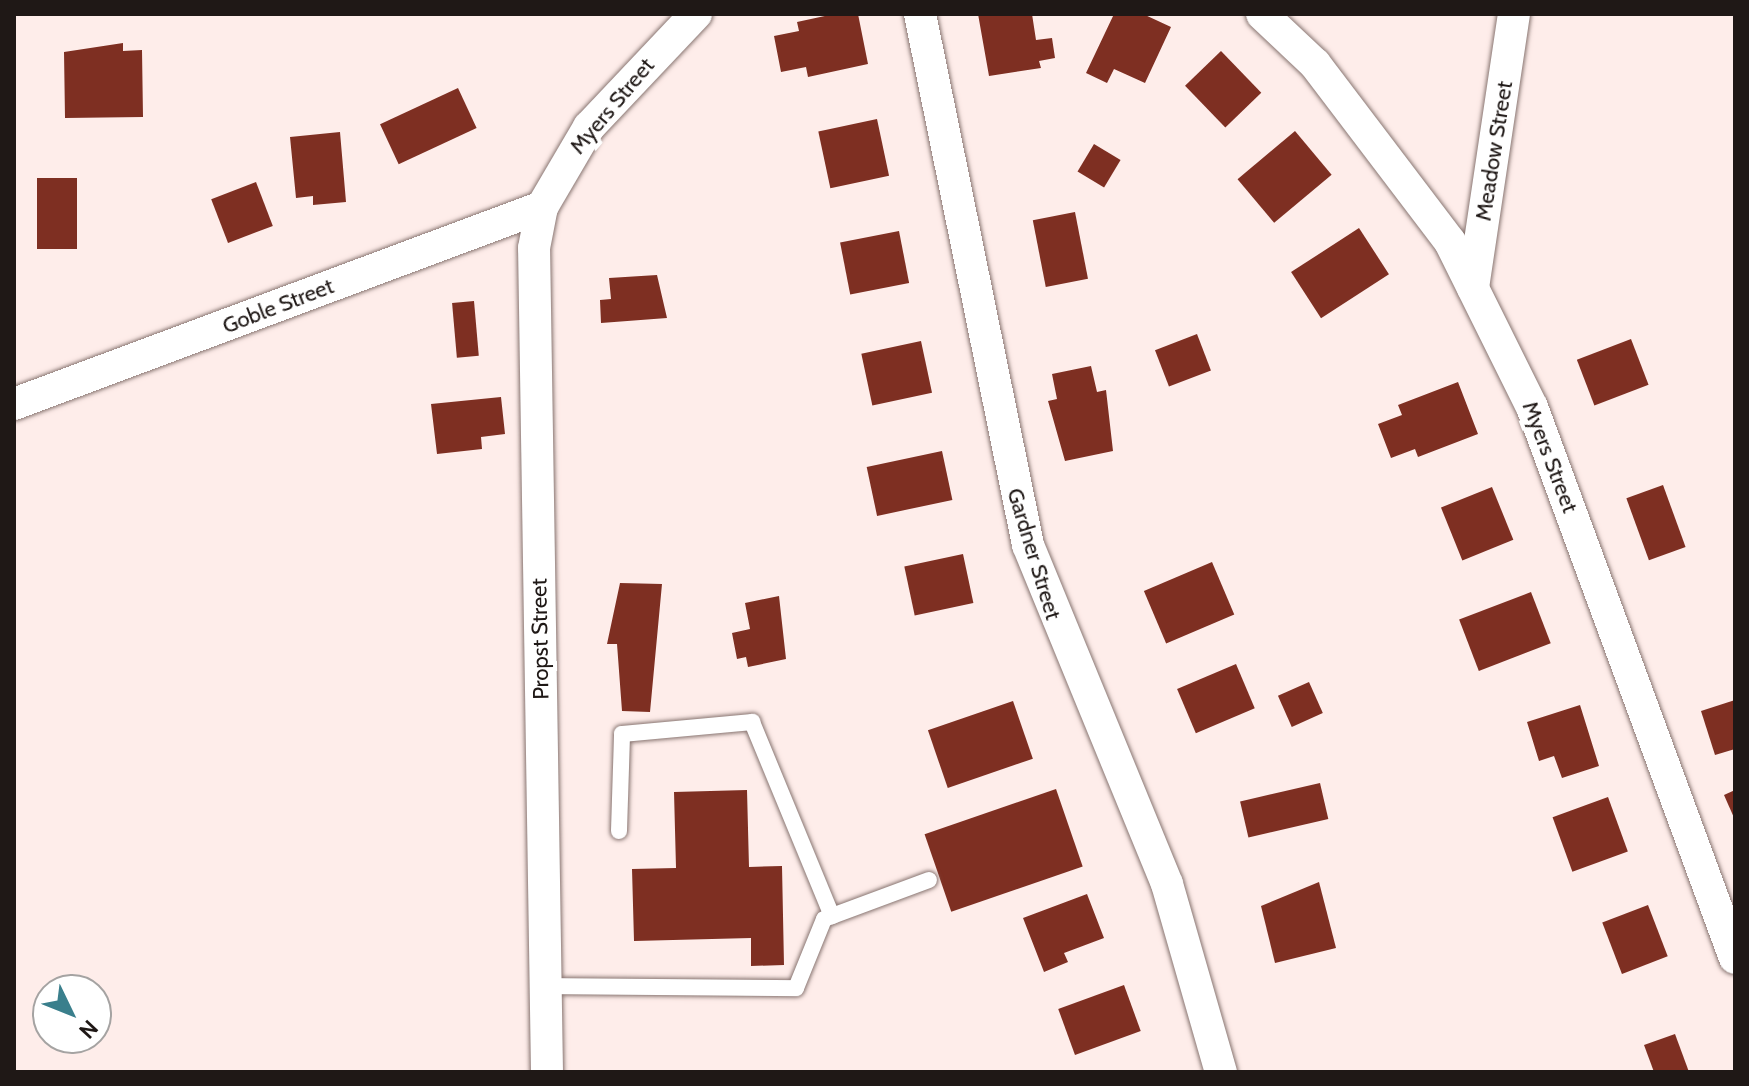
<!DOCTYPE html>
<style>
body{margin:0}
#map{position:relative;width:1749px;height:1086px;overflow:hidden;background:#feedea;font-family:Cabin,sans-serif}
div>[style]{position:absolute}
.building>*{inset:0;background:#7e2f22;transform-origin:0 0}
.roads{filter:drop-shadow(0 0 2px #887571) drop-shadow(0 0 2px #887571)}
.service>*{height:16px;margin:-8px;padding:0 8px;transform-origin:8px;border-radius:8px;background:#fff}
.minor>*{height:32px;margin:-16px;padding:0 16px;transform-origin:16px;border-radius:16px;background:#fff}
span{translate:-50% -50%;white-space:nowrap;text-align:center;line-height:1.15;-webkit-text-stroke:8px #fff;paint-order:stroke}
.street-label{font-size:22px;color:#1f1816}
.frame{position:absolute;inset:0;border:16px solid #1f1816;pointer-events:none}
.north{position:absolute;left:32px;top:974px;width:80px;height:80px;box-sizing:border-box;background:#fff;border:2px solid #a5a3a2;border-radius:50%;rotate:133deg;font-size:22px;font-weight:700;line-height:32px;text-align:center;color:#1f1816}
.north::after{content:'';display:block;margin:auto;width:28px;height:36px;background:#3a7f8c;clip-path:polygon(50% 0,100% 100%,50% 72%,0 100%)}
</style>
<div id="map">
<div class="building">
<i style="clip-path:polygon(834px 14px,858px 14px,868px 64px,808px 77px,806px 67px,781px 72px,774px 36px,799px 31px,797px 22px)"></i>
<i style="clip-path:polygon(978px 14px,1032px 14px,1036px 40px,1052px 38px,1055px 58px,1039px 61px,1041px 68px,989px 76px)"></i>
<i style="clip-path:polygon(1114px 14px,1143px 14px,1171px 27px,1145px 83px,1114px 69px,1107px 83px,1086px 73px)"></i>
<i style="clip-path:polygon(123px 43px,123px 51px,142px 50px,143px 117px,65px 118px,64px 52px)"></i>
<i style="left:1221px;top:51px;width:58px;height:50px;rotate:46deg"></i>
<i style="left:458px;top:88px;width:44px;height:86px;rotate:65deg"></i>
<i style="left:877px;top:119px;width:58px;height:60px;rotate:78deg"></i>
<i style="left:1295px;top:131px;width:57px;height:75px;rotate:50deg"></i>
<i style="clip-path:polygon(340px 132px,346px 202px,313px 205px,313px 196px,296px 198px,290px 137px)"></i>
<i style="left:1094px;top:144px;width:31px;height:32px;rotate:31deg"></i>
<i style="left:77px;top:178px;width:71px;height:40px;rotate:90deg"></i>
<i style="left:256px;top:182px;width:47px;height:48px;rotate:69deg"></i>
<i style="left:1075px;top:212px;width:68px;height:43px;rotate:79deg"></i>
<i style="left:1359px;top:228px;width:55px;height:81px;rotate:57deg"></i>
<i style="left:899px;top:231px;width:53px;height:60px;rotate:79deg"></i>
<i style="clip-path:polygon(657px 275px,667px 318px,601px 323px,600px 300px,611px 299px,609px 278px)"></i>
<i style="left:474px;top:301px;width:55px;height:22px;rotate:85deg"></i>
<i style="left:1197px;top:334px;width:39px;height:45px;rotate:69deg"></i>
<i style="left:1631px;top:339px;width:49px;height:58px;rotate:69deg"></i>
<i style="left:921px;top:341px;width:53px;height:61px;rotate:78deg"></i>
<i style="clip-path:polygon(1091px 366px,1097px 392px,1106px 390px,1113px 451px,1065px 461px,1048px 401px,1057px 399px,1052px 374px)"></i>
<i style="clip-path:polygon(1458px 382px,1478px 434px,1418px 457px,1415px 449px,1391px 458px,1378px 424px,1402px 415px,1398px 405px)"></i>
<i style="clip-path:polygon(501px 397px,505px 434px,481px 437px,482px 449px,437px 454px,431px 404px)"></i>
<i style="left:942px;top:451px;width:50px;height:77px;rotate:78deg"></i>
<i style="left:1663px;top:485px;width:66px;height:39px;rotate:70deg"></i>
<i style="left:1492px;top:487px;width:57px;height:55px;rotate:68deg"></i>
<i style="left:963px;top:554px;width:50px;height:60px;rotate:78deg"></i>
<i style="left:1212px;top:562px;width:57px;height:74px;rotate:67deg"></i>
<i style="clip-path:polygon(620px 583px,662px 584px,650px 712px,622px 711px,617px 644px,607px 644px)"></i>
<i style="left:1531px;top:592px;width:55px;height:77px;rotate:69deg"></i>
<i style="clip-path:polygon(779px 596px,786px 659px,748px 667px,746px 657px,737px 659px,732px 633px,750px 629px,745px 603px)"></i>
<i style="left:1236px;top:664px;width:48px;height:64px;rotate:67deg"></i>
<i style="left:1309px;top:682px;width:34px;height:34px;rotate:66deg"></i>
<i style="clip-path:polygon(1735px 700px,1735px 749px,1715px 755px,1701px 711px)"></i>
<i style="left:1013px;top:701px;width:61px;height:90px;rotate:71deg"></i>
<i style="clip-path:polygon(1580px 705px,1599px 766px,1562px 778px,1554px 756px,1539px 761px,1527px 722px)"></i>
<i style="left:1320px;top:783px;width:37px;height:82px;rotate:77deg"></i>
<i style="left:1056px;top:789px;width:82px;height:139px;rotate:71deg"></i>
<i style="clip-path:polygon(747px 790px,749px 867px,782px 866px,784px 965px,751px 966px,751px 938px,634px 941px,632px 869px,676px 868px,674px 792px)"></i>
<i style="clip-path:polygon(1735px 790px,1735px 820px,1724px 795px)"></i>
<i style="left:1608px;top:797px;width:58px;height:59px;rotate:70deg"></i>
<i style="clip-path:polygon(1319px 882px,1336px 948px,1275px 963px,1261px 906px)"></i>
<i style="clip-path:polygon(1087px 894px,1104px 938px,1064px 953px,1068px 962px,1044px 972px,1023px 918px)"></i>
<i style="left:1648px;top:905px;width:55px;height:49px;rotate:69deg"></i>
<i style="left:1124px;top:985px;width:49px;height:70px;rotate:70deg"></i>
<i style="clip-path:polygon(1675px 1034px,1689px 1072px,1654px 1072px,1644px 1045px)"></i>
</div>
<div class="roads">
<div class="service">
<i style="left:619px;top:831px;width:97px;rotate:-88.2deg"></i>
<i style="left:622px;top:734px;width:131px;rotate:-5.3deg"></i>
<i style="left:752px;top:722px;width:210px;rotate:67.6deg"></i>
<i style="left:545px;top:986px;width:251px;rotate:0.5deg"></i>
<i style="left:796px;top:988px;width:74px;rotate:-67.9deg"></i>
<i style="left:824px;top:919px;width:112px;rotate:-20.4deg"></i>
</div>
<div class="minor">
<i style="left:920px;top:14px;width:542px;rotate:78.5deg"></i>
<i style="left:1028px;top:545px;width:366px;rotate:67.7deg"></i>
<i style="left:1167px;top:884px;width:196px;rotate:74deg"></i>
<i style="left:1262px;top:14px;width:73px;rotate:43.3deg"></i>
<i style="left:1315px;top:64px;width:223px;rotate:52.8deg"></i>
<i style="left:1450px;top:242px;width:184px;rotate:63.6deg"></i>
<i style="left:1532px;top:407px;width:587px;rotate:69.78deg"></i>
<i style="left:1473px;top:288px;width:277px;rotate:-81.5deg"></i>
<i style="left:14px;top:404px;width:564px;rotate:-20.46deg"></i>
<i style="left:547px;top:1072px;width:824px;rotate:-90.9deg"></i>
<i style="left:534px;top:248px;width:42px;rotate:-79deg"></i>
<i style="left:542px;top:207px;width:93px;rotate:-59.6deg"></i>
<i style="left:589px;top:127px;width:156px;rotate:-46.6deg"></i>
</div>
</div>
<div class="street-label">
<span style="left:612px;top:106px;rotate:-50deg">Myers Street</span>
<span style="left:1494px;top:151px;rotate:-81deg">Meadow Street</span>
<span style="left:278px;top:306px;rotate:-21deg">Goble Street</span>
<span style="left:1550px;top:457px;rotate:69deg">Myers Street</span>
<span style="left:1034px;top:554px;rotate:73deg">Gardner Street</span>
<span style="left:540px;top:639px;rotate:-91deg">Propst Street</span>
</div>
<div class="frame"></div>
<div class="north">N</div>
</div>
